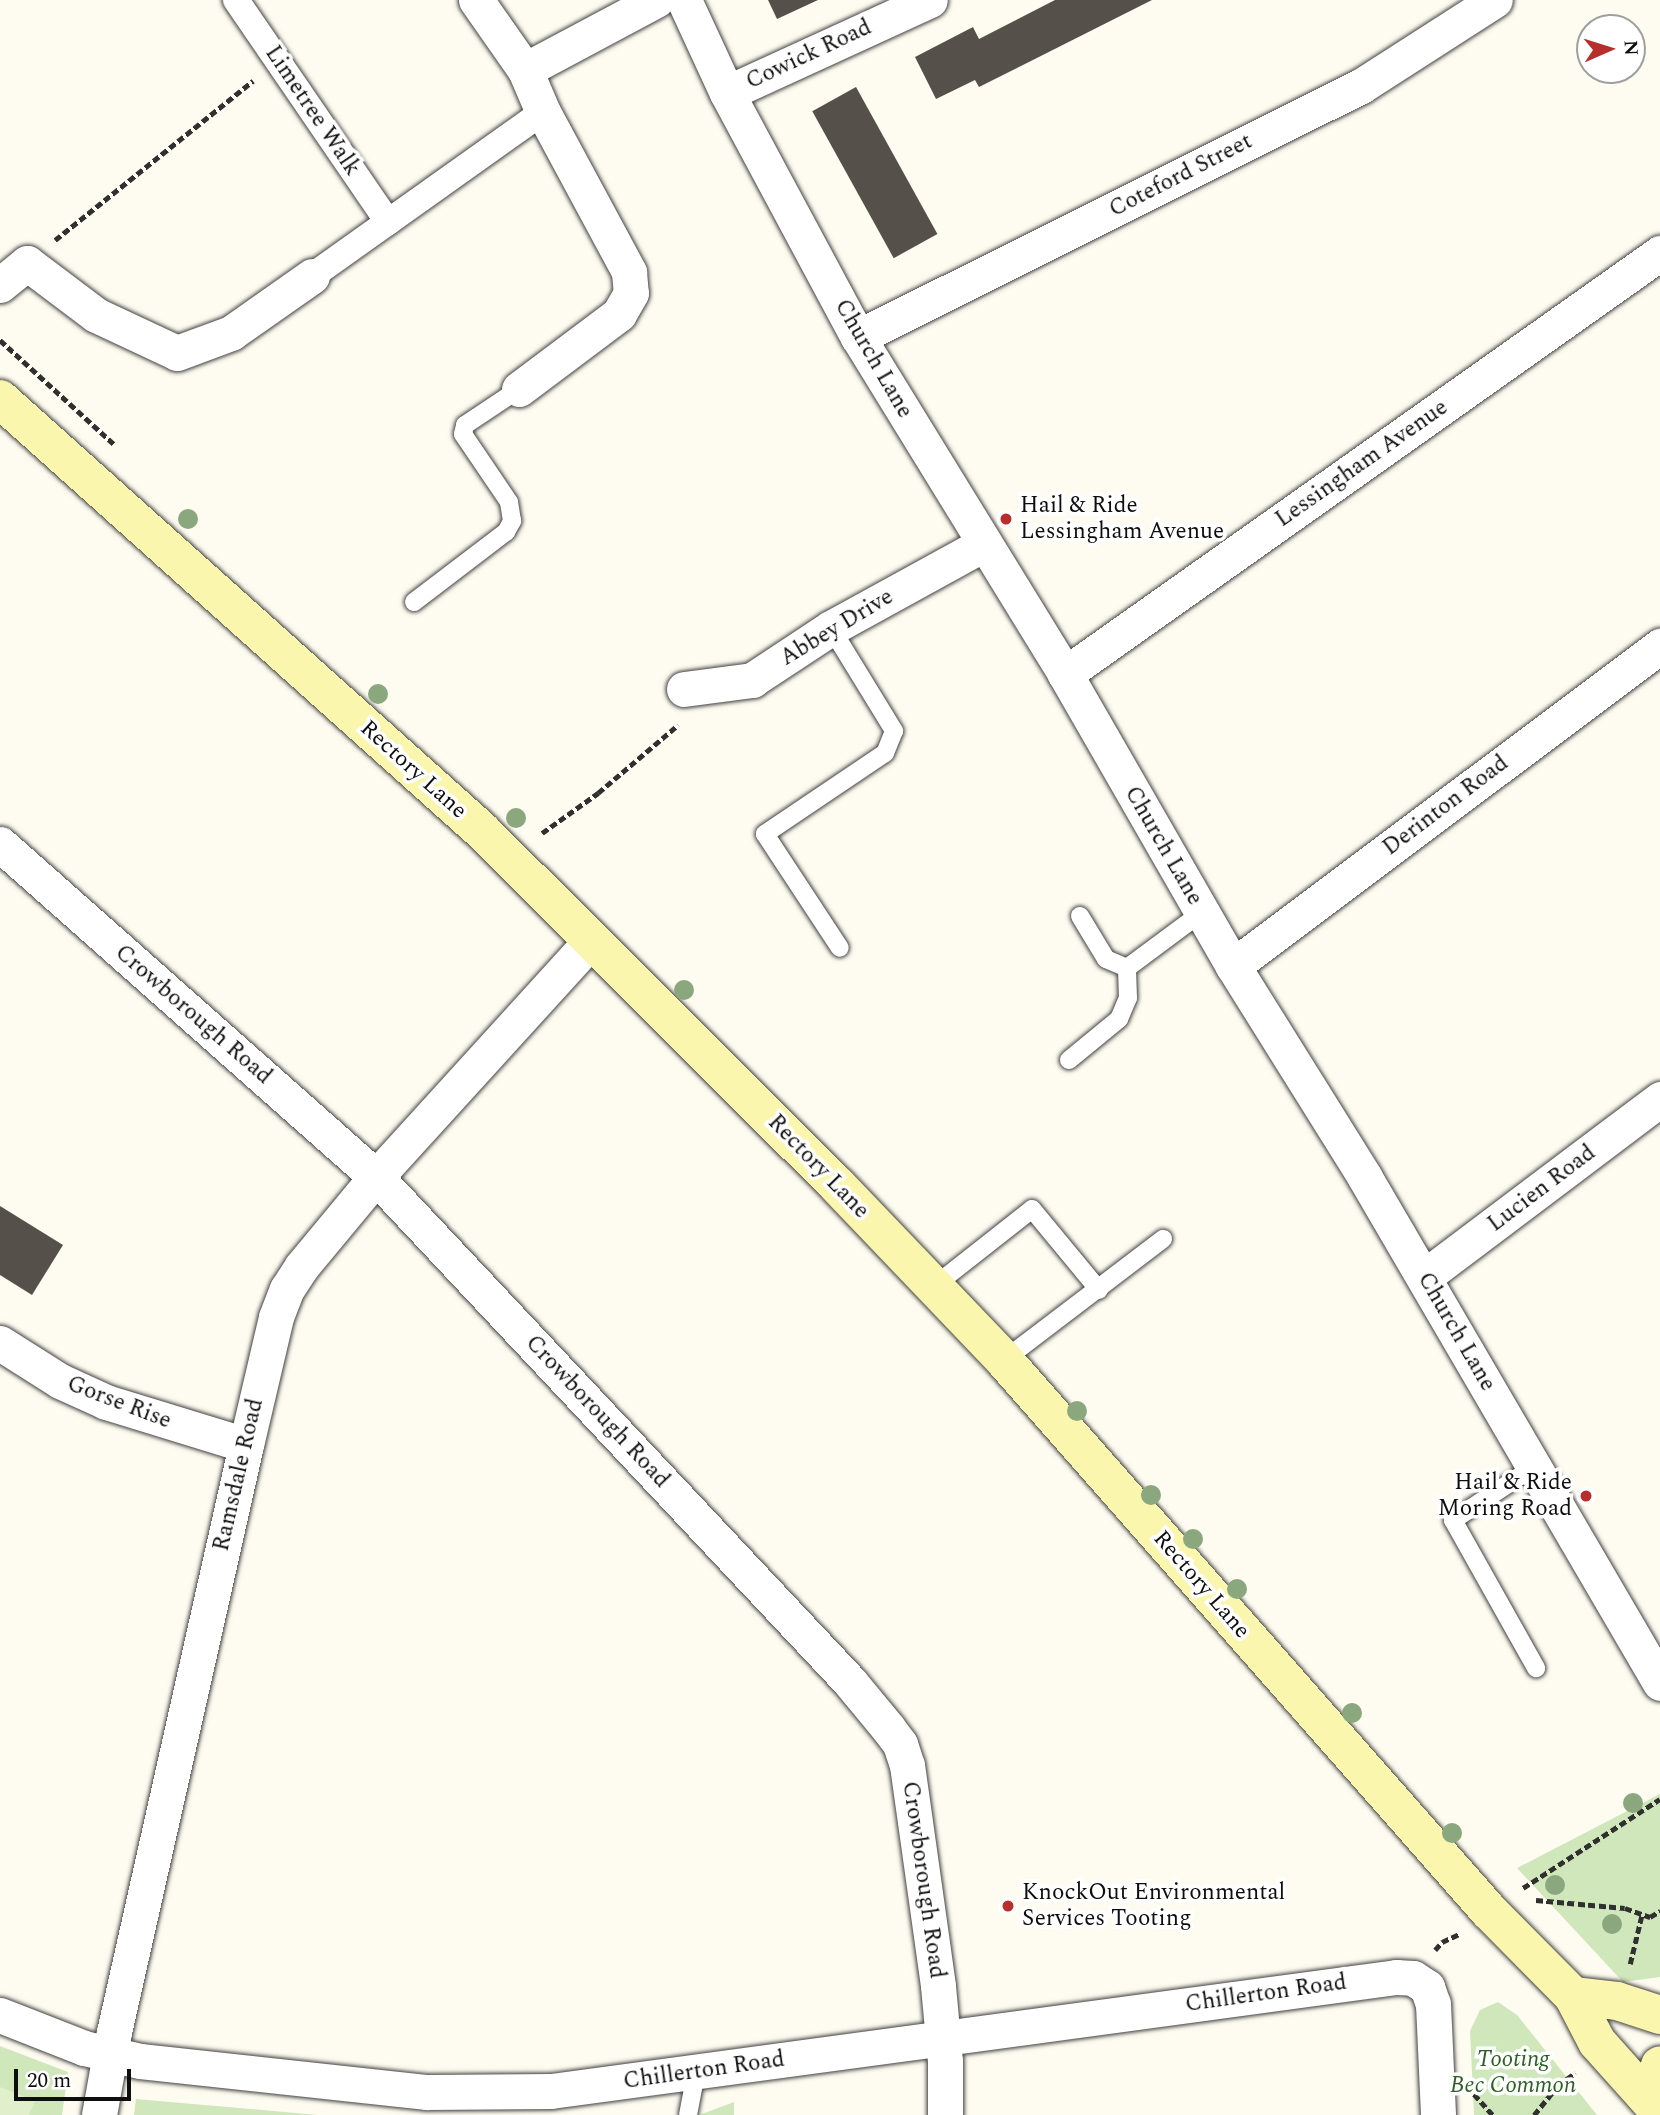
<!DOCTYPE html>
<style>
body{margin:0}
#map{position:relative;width:1660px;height:2115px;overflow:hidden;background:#fefcf0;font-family:Spectral,serif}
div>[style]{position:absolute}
.green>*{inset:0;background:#cfe7bb}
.pitch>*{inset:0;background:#e1efcc}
.building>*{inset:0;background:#56504b;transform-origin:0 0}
.path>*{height:4.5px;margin-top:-2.25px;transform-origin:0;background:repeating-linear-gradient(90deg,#303030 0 7px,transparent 0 10.5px)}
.roads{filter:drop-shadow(0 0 2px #414141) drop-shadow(0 0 2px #414141)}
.service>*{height:18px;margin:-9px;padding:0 9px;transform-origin:9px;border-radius:9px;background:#fff}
.pedestrian>*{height:26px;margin:-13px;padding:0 13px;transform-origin:13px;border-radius:13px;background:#fff}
.minor>*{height:35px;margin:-17.5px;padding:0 17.5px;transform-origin:17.5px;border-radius:17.5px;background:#fff}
.secondary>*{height:38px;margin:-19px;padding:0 19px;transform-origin:19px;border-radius:19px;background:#faf6ae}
.trees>*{width:20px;height:20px;margin:-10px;border-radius:50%;background:#8aa77e}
.dots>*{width:19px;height:19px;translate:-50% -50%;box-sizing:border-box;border:4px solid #fff;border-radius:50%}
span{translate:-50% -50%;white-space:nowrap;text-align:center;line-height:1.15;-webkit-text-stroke:7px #fff;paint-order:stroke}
.street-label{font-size:23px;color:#0e0e0e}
.poi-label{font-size:23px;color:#0e0e0e}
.left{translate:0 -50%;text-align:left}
.right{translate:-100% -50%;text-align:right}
.park-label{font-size:23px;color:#2b6221;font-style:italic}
.north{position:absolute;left:1576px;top:14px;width:70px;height:70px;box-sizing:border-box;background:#fff;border:2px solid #9f9f9f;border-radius:50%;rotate:87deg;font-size:19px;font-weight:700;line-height:28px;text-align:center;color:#0e0e0e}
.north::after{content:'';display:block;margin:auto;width:24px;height:32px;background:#b72e2d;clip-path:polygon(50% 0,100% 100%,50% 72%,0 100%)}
.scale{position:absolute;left:14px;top:2069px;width:117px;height:32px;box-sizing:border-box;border:4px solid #0e0e0e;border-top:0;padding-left:9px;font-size:21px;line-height:24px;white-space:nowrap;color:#0e0e0e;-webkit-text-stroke:5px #fff;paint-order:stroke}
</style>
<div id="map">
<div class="green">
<i style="clip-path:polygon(1660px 1794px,1660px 1977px,1623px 1982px,1517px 1868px)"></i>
<i style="clip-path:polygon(1498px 2002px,1517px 2015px,1597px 2115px,1474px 2115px,1470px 2031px,1480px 2010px)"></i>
<i style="clip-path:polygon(0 2046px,68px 2072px,62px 2115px,0 2115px)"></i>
<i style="clip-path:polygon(136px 2099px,318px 2115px,134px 2115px)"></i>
<i style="clip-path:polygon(734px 2102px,734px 2115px,699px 2115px)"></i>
</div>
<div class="pitch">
<i style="clip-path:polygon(0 2087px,35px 2101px,29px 2115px,0 2115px)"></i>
</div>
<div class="building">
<i style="clip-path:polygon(768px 0,818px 0,777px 19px)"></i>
<i style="clip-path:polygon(1055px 0,1152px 0,979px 87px,975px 80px,936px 99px,915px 57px,973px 27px,979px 39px)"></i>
<i style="left:856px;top:87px;width:168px;height:50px;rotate:61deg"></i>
<i style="clip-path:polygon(0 1206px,63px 1245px,32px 1295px,0 1275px)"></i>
</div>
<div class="path">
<i style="left:55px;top:240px;width:254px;rotate:-38.8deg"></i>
<i style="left:0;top:340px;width:156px;rotate:42.4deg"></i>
<i style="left:542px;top:833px;width:69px;rotate:-35.5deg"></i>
<i style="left:598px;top:793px;width:105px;rotate:-40.4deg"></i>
<i style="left:1523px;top:1888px;width:163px;rotate:-33deg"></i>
<i style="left:1536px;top:1900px;width:89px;rotate:5.1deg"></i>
<i style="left:1625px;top:1908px;width:27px;rotate:20deg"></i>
<i style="left:1650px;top:1917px;width:12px;rotate:-31deg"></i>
<i style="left:1435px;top:1950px;width:11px;rotate:-49deg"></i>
<i style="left:1442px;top:1942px;width:19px;rotate:-25deg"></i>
<i style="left:1630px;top:1964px;width:51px;rotate:-76.5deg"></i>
<i style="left:1474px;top:2094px;width:28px;rotate:48deg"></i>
<i style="left:1534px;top:2115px;width:38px;rotate:-51deg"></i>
<i style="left:1558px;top:2085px;width:21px;rotate:-35deg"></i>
</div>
<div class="roads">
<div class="service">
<i style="left:414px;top:602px;width:116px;rotate:-37.3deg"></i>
<i style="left:506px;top:532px;width:13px;rotate:-61deg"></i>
<i style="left:512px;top:521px;width:19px;rotate:-99deg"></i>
<i style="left:509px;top:502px;width:82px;rotate:-124.1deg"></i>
<i style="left:463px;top:434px;width:9px;rotate:-77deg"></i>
<i style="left:465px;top:425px;width:65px;rotate:-33.7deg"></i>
<i style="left:831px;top:628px;width:121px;rotate:58.5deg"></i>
<i style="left:894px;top:731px;width:24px;rotate:112deg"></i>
<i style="left:885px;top:753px;width:145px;rotate:146deg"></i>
<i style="left:765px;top:834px;width:136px;rotate:56.7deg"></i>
<i style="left:1080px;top:916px;width:50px;rotate:58.8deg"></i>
<i style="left:1106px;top:959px;width:23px;rotate:23deg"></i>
<i style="left:1069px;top:1060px;width:65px;rotate:-39.4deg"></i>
<i style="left:1119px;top:1019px;width:23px;rotate:-67deg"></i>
<i style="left:1128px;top:998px;width:30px;rotate:-92deg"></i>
<i style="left:1127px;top:968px;width:92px;rotate:-36.6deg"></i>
<i style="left:933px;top:1287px;width:126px;rotate:-38.2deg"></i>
<i style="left:1032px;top:1209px;width:105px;rotate:50.4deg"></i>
<i style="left:1004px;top:1360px;width:200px;rotate:-37.3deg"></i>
<i style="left:1534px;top:1467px;width:97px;rotate:146.8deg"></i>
<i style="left:1453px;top:1520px;width:170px;rotate:60.7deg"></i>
<i style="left:688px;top:2115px;width:43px;rotate:-79.2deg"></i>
</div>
<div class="pedestrian">
<i style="left:236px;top:0;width:269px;rotate:55.6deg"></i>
<i style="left:388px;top:222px;width:190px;rotate:-35.4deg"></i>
<i style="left:312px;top:276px;width:93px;rotate:-35.4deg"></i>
</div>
<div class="minor">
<i style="left:476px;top:0;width:85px;rotate:55deg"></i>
<i style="left:525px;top:70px;width:46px;rotate:66.8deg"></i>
<i style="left:543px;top:112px;width:182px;rotate:61.7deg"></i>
<i style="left:629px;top:272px;width:21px;rotate:85deg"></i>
<i style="left:631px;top:293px;width:24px;rotate:120deg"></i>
<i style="left:619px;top:314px;width:125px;rotate:143.1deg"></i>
<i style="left:684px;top:0;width:102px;rotate:65.2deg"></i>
<i style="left:727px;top:93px;width:277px;rotate:61.8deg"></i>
<i style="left:858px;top:337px;width:395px;rotate:58.4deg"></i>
<i style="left:1065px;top:674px;width:337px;rotate:60.1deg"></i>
<i style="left:1233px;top:966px;width:248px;rotate:58deg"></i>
<i style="left:1364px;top:1176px;width:587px;rotate:59.72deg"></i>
<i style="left:525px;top:70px;width:149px;rotate:-28.1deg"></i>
<i style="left:727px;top:93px;width:223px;rotate:-24.6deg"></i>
<i style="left:0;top:285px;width:35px;rotate:-39deg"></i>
<i style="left:27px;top:263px;width:86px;rotate:37deg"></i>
<i style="left:96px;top:315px;width:89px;rotate:25.1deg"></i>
<i style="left:177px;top:353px;width:58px;rotate:-20.3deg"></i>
<i style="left:231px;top:333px;width:99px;rotate:-35.1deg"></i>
<i style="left:858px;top:337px;width:562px;rotate:-26.52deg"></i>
<i style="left:1361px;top:86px;width:159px;rotate:-32.7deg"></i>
<i style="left:1065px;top:674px;width:729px;rotate:-35.28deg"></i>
<i style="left:684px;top:689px;width:69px;rotate:-7.5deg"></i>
<i style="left:752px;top:680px;width:95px;rotate:-33.4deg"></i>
<i style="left:831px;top:628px;width:175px;rotate:-28.8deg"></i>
<i style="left:0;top:844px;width:502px;rotate:41.53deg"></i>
<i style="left:376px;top:1177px;width:693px;rotate:46.81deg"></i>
<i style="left:850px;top:1682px;width:60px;rotate:50.4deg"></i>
<i style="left:888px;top:1728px;width:20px;rotate:53deg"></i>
<i style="left:900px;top:1744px;width:22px;rotate:72deg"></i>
<i style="left:907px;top:1765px;width:223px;rotate:82deg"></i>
<i style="left:938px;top:1986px;width:75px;rotate:84.7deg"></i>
<i style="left:945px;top:2061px;width:54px;rotate:90deg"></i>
<i style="left:1233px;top:966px;width:534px;rotate:-36.85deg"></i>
<i style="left:1424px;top:1277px;width:296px;rotate:-37deg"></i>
<i style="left:0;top:1343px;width:71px;rotate:32.3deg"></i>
<i style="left:60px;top:1381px;width:51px;rotate:24.5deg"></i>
<i style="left:106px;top:1402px;width:146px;rotate:17.1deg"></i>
<i style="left:0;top:2015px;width:90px;rotate:21.4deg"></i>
<i style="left:84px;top:2048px;width:57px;rotate:13.1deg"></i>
<i style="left:140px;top:2061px;width:289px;rotate:6.2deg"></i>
<i style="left:427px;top:2092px;width:124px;rotate:-0.5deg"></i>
<i style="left:551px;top:2091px;width:853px;rotate:-7.68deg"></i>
<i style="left:1396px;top:1977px;width:17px;rotate:3deg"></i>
<i style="left:1413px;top:1978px;width:17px;rotate:33deg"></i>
<i style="left:1427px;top:1987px;width:18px;rotate:71deg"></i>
<i style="left:1433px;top:2004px;width:111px;rotate:87.4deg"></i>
<i style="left:99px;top:2115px;width:84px;rotate:-79.8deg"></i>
<i style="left:114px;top:2032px;width:602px;rotate:-77.33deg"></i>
<i style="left:246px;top:1445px;width:131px;rotate:-76.8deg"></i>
<i style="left:276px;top:1317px;width:30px;rotate:-69deg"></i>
<i style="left:287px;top:1289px;width:27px;rotate:-57deg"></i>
<i style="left:302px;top:1266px;width:116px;rotate:-50.3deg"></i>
<i style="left:376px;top:1177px;width:321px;rotate:-47.7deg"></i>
</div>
<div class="secondary">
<i style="left:0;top:399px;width:646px;rotate:41.86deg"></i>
<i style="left:481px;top:830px;width:504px;rotate:44.92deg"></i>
<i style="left:838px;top:1186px;width:240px;rotate:46.3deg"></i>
<i style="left:1004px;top:1360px;width:734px;rotate:48.65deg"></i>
<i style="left:1489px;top:1911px;width:120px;rotate:45.3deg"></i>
<i style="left:1573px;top:1996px;width:52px;rotate:62.4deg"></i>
<i style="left:1597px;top:2042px;width:89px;rotate:48.2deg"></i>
<i style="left:1573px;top:1996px;width:44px;rotate:6.5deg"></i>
<i style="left:1617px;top:2001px;width:45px;rotate:18deg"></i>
<i style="left:1658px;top:2115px;width:40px;rotate:-91.4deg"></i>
<i style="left:1657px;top:2075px;width:10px;rotate:-73deg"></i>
</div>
</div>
<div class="trees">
<i style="left:188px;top:519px"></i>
<i style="left:378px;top:694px"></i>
<i style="left:516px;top:818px"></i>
<i style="left:684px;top:990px"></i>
<i style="left:1077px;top:1411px"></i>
<i style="left:1151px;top:1495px"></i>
<i style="left:1193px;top:1539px"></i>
<i style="left:1237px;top:1589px"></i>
<i style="left:1352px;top:1713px"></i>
<i style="left:1633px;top:1803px"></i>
<i style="left:1452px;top:1833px"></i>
<i style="left:1555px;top:1885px"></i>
<i style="left:1612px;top:1924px"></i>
</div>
<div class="dots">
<i style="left:1006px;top:519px;background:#b72e2d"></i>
<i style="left:1586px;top:1496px;background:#b72e2d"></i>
<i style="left:1008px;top:1906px;background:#b72e2d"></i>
</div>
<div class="street-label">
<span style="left:809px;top:55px;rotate:-25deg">Cowick Road</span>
<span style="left:312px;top:111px;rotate:56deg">Limetree Walk</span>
<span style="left:1181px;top:176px;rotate:-27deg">Coteford Street</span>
<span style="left:873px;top:359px;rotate:60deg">Church Lane</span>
<span style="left:1362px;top:464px;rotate:-35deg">Lessingham Avenue</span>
<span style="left:837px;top:628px;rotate:-31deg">Abbey Drive</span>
<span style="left:413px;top:770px;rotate:42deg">Rectory Lane</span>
<span style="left:1446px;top:806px;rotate:-37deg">Derinton Road</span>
<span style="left:1163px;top:846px;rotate:60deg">Church Lane</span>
<span style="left:193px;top:1015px;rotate:41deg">Crowborough Road</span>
<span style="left:818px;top:1167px;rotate:46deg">Rectory Lane</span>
<span style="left:1542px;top:1189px;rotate:-37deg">Lucien Road</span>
<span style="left:1456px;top:1332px;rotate:60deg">Church Lane</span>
<span style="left:119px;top:1403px;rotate:21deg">Gorse Rise</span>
<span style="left:597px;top:1412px;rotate:47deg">Crowborough Road</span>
<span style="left:239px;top:1475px;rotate:-77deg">Ramsdale Road</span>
<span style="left:1201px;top:1585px;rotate:49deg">Rectory Lane</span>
<span style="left:923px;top:1880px;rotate:82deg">Crowborough Road</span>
<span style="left:1266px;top:1994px;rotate:-8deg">Chillerton Road</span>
<span style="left:704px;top:2071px;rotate:-8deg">Chillerton Road</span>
</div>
<div class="poi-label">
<span class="left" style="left:1020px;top:519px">Hail &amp; Ride<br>Lessingham Avenue</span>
<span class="right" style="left:1572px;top:1496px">Hail &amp; Ride<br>Moring Road</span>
<span class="left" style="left:1022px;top:1906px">KnockOut Environmental<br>Services Tooting</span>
</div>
<div class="park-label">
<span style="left:1513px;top:2073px">Tooting<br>Bec Common</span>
</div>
<div class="north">N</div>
<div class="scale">20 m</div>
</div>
